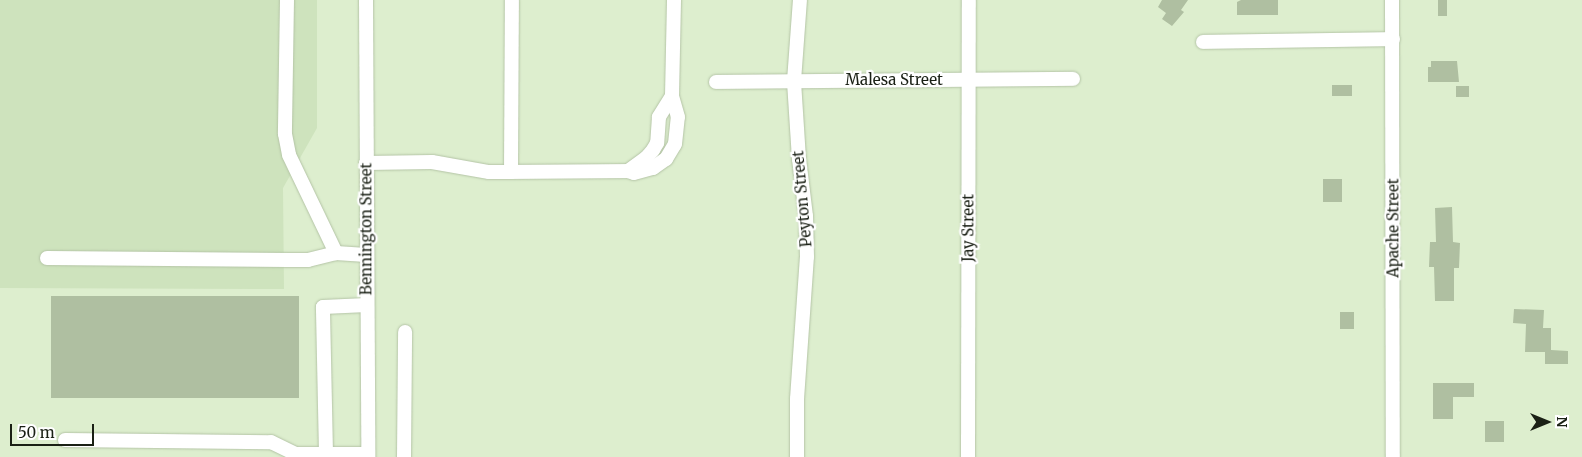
<!DOCTYPE html>
<style>
body{margin:0}
#map{position:relative;width:1582px;height:457px;overflow:hidden;background:#ddeece;font-family:Merriweather,serif}
div>[style]{position:absolute}
.built>*{inset:0;background:#cee3bd}
.building>*{inset:0;background:#afbfa1;transform-origin:0 0}
.roads{filter:drop-shadow(0 0 1px #b4c4a6) drop-shadow(0 0 1px #b4c4a6)}
.minor>*{height:14px;margin:-7px;padding:0 7px;transform-origin:7px;border-radius:7px;background:#fff}
span{translate:-50% -50%;white-space:nowrap;text-align:center;line-height:1.15;-webkit-text-stroke:4.5px #fff;paint-order:stroke}
.street-label{font-size:15px;color:#1a2015}
.north{position:absolute;left:1522px;top:397px;width:50px;height:50px;-webkit-text-stroke:4px #fff;paint-order:stroke;rotate:90deg;font-size:14px;font-weight:700;line-height:20px;text-align:center;color:#1a2015}
.north::after{content:'';display:block;margin:auto;width:18px;height:22px;background:#1a2015;clip-path:polygon(50% 0,100% 100%,50% 72%,0 100%)}
.scale{position:absolute;left:10px;top:424px;width:84px;height:22px;box-sizing:border-box;border:2px solid #1a2015;border-top:0;padding-left:6px;font-size:15px;line-height:18px;white-space:nowrap;color:#1a2015;-webkit-text-stroke:4px #fff;paint-order:stroke}
</style>
<div id="map">
<div class="built">
<i style="clip-path:polygon(0 0,317px 0,317px 128px,283px 188px,284px 289px,0 288px)"></i>
</div>
<div class="building">
<i style="clip-path:polygon(1162px 0,1188px 0,1181px 10px,1184px 12px,1172px 26px,1162px 19px,1166px 13px,1158px 7px)"></i>
<i style="clip-path:polygon(1241px 0,1278px 0,1278px 15px,1237px 15px,1237px 2px)"></i>
<i style="left:1438px;top:0;width:9px;height:16px"></i>
<i style="clip-path:polygon(1431px 61px,1457px 61px,1459px 82px,1428px 82px,1428px 67px,1431px 67px)"></i>
<i style="left:1332px;top:85px;width:20px;height:11px"></i>
<i style="left:1456px;top:86px;width:13px;height:11px"></i>
<i style="left:1323px;top:179px;width:19px;height:23px"></i>
<i style="clip-path:polygon(1452px 207px,1453px 242px,1460px 243px,1459px 268px,1454px 268px,1454px 301px,1435px 301px,1434px 267px,1429px 267px,1430px 242px,1436px 242px,1435px 208px)"></i>
<i style="left:299px;top:296px;width:102px;height:248px;rotate:90deg"></i>
<i style="clip-path:polygon(1514px 309px,1544px 310px,1543px 328px,1551px 328px,1551px 350px,1568px 351px,1568px 364px,1545px 364px,1545px 352px,1525px 352px,1526px 324px,1513px 323px)"></i>
<i style="left:1354px;top:312px;width:17px;height:14px;rotate:90deg"></i>
<i style="clip-path:polygon(1433px 383px,1474px 383px,1474px 397px,1453px 397px,1453px 419px,1433px 419px)"></i>
<i style="left:1485px;top:421px;width:19px;height:21px"></i>
</div>
<div class="roads">
<div class="minor">
<i style="left:287px;top:0;width:134px;rotate:90.9deg"></i>
<i style="left:285px;top:134px;width:21px;rotate:79deg"></i>
<i style="left:289px;top:155px;width:109px;rotate:64.4deg"></i>
<i style="left:366px;top:0;width:457px;rotate:89.7deg"></i>
<i style="left:1392px;top:0;width:457px;rotate:89.9deg"></i>
<i style="left:1203px;top:42px;width:190px;rotate:-0.9deg"></i>
<i style="left:716px;top:82px;width:357px;rotate:-0.5deg"></i>
<i style="left:672px;top:96px;width:25px;rotate:122deg"></i>
<i style="left:659px;top:117px;width:26px;rotate:94deg"></i>
<i style="left:657px;top:143px;width:8px;rotate:120deg"></i>
<i style="left:653px;top:150px;width:11px;rotate:131deg"></i>
<i style="left:646px;top:158px;width:22px;rotate:144deg"></i>
<i style="left:628px;top:171px;width:6px;rotate:18deg"></i>
<i style="left:634px;top:173px;width:20px;rotate:-15deg"></i>
<i style="left:653px;top:168px;width:16px;rotate:-35deg"></i>
<i style="left:666px;top:159px;width:17px;rotate:-59deg"></i>
<i style="left:675px;top:144px;width:27px;rotate:-84deg"></i>
<i style="left:678px;top:117px;width:22px;rotate:-106deg"></i>
<i style="left:672px;top:96px;width:96px;rotate:-88.8deg"></i>
<i style="left:366px;top:163px;width:66px;rotate:-0.9deg"></i>
<i style="left:432px;top:162px;width:58px;rotate:10deg"></i>
<i style="left:489px;top:172px;width:22px"></i>
<i style="left:511px;top:172px;width:172px;rotate:-89.7deg"></i>
<i style="left:511px;top:172px;width:117px;rotate:-0.5deg"></i>
<i style="left:47px;top:258px;width:241px;rotate:0.5deg"></i>
<i style="left:288px;top:260px;width:20px"></i>
<i style="left:308px;top:260px;width:29px;rotate:-14deg"></i>
<i style="left:336px;top:253px;width:30px;rotate:4deg"></i>
<i style="left:65px;top:440px;width:206px;rotate:0.6deg"></i>
<i style="left:271px;top:442px;width:28px;rotate:26deg"></i>
<i style="left:296px;top:454px;width:72px"></i>
<i style="left:326px;top:454px;width:147px;rotate:-91.2deg"></i>
<i style="left:323px;top:307px;width:44px;rotate:-2.6deg"></i>
<i style="left:404px;top:457px;width:125px;rotate:-89.5deg"></i>
<i style="left:797px;top:457px;width:58px;rotate:-90deg"></i>
<i style="left:797px;top:399px;width:142px;rotate:-86deg"></i>
<i style="left:807px;top:257px;width:41px;rotate:-91.4deg"></i>
<i style="left:806px;top:216px;width:57px;rotate:-97deg"></i>
<i style="left:799px;top:159px;width:78px;rotate:-93.7deg"></i>
<i style="left:794px;top:81px;width:81px;rotate:-85.8deg"></i>
<i style="left:968px;top:457px;width:457px;rotate:-89.9deg"></i>
</div>
</div>
<div class="street-label">
<span style="left:894px;top:80px">Malesa Street</span>
<span style="left:802px;top:199px;rotate:-95deg">Peyton Street</span>
<span style="left:968px;top:228px;rotate:-90deg">Jay Street</span>
<span style="left:1393px;top:228px;rotate:-90deg">Apache Street</span>
<span style="left:366px;top:229px;rotate:-90deg">Bennington Street</span>
</div>
<div class="north">N</div>
<div class="scale">50 m</div>
</div>
